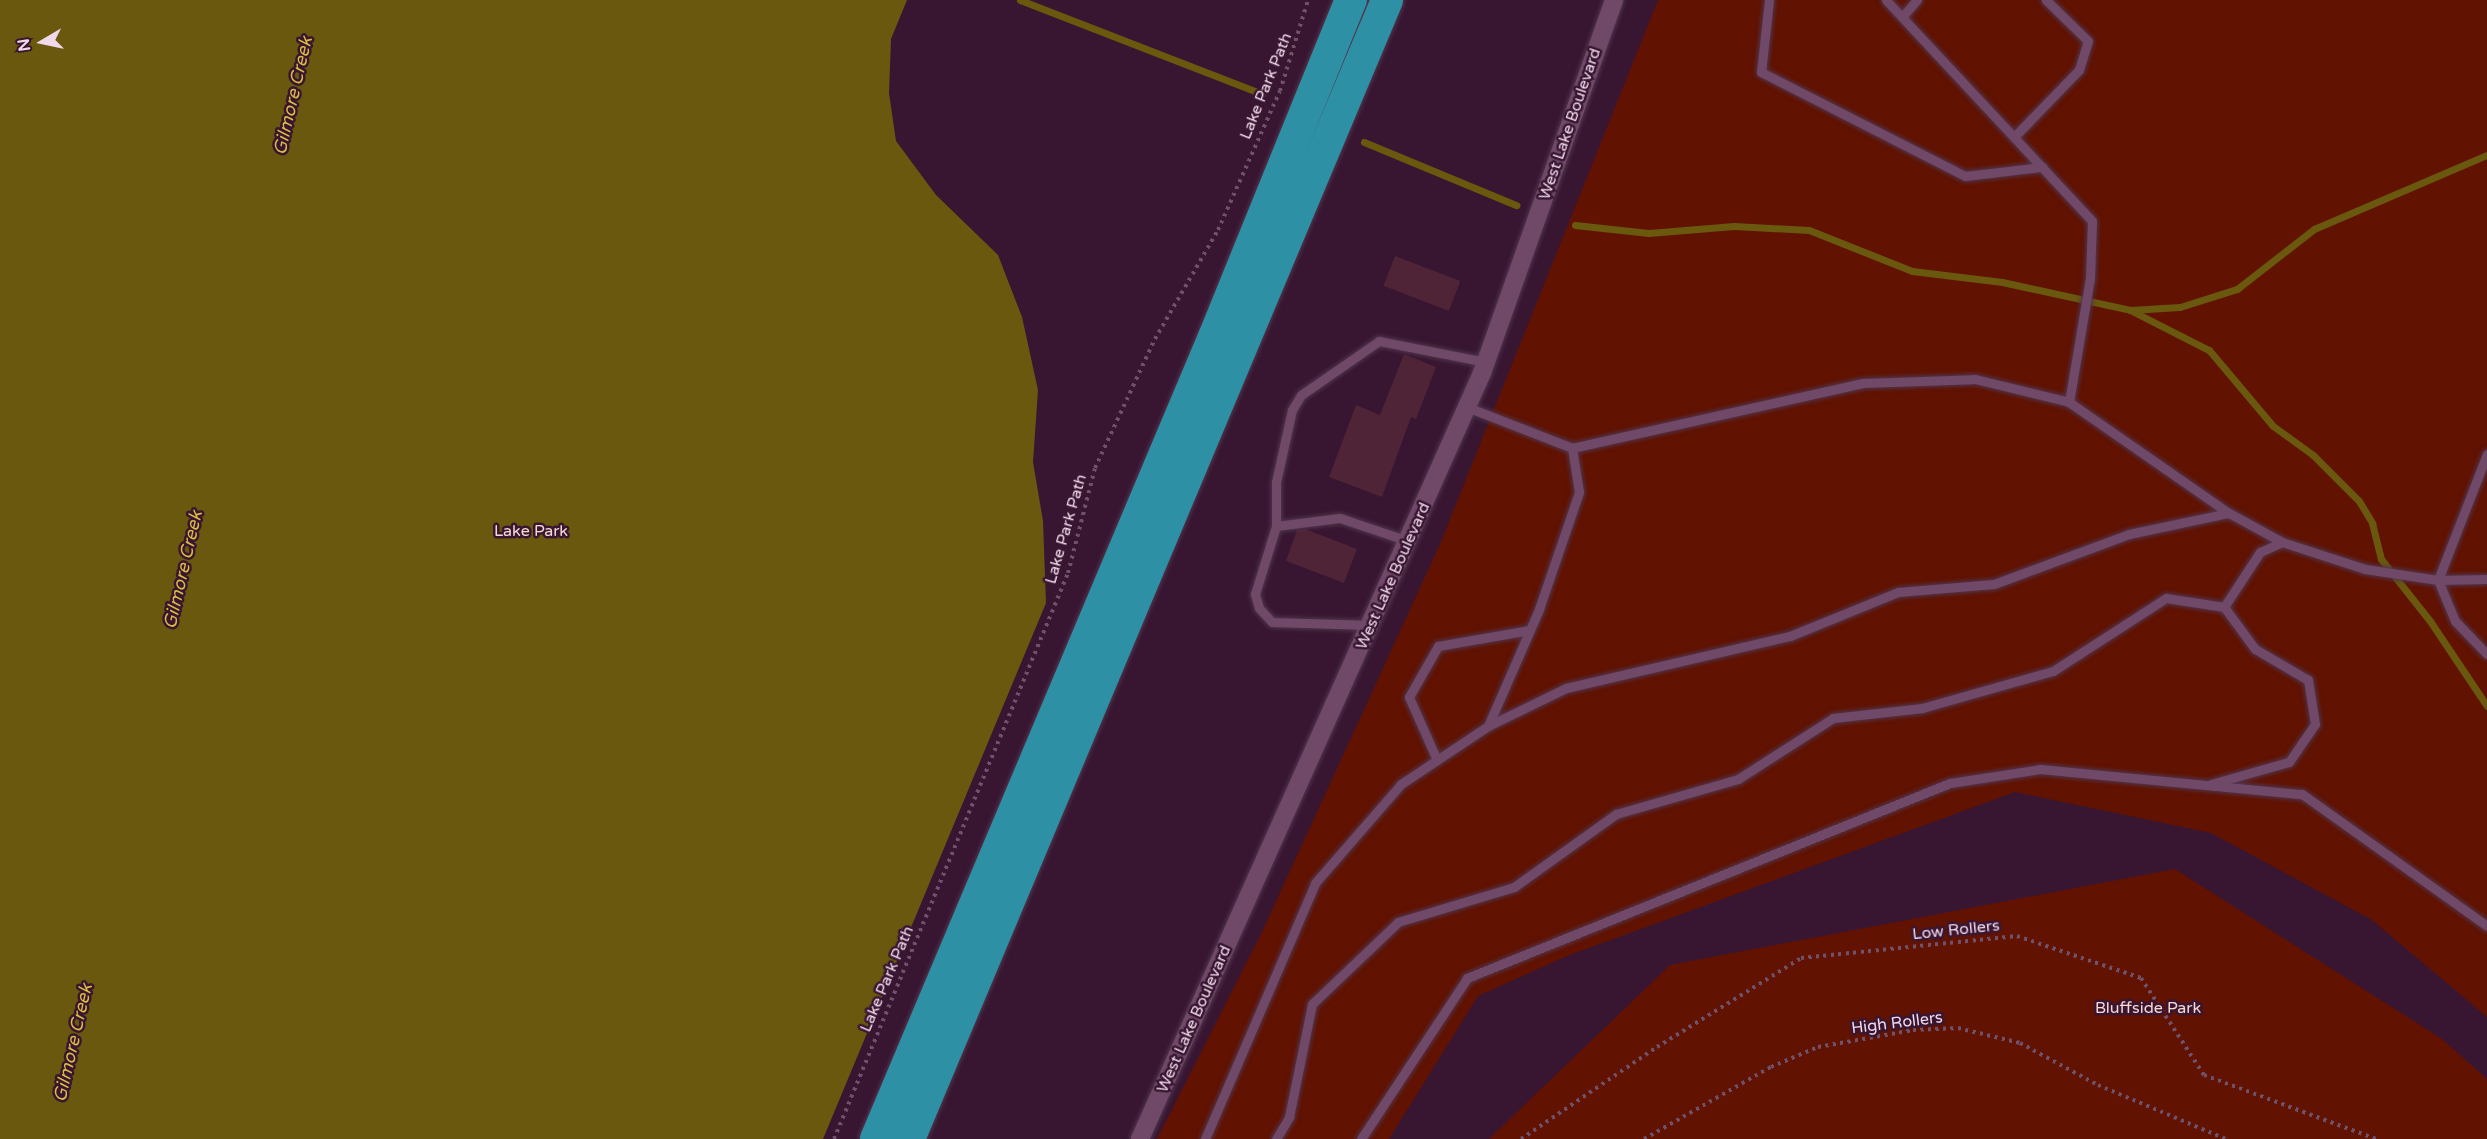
<!DOCTYPE html>
<style>
body{margin:0}
#map{position:relative;width:2487px;height:1139px;overflow:hidden;background:#381632;font-family:"Varela Round",sans-serif}
div>[style]{position:absolute}
.green>*{inset:0;background:#611200}
.water>*{inset:0;background:#69580e}
.stream>*{height:7px;margin:-3.5px;padding:0 3.5px;transform-origin:3.5px;border-radius:3.5px;background:#69580e}
.building>*{inset:0;background:#4e2436;transform-origin:0 0}
.path>*{height:4px;margin-top:-2px;transform-origin:0;background:repeating-linear-gradient(90deg,#70516a 0 3px,transparent 0 7.5px)}
.roads{filter:drop-shadow(0 0 2px #50354c) drop-shadow(0 0 2px #50354c)}
.lane>*{height:9px;margin:-4.5px;padding:0 4.5px;transform-origin:4.5px;border-radius:4.5px;background:#704968}
.street>*{height:18px;margin:-9px;padding:0 9px;transform-origin:9px;border-radius:9px;background:#704968}
.highway>*{height:32px;margin:-16px;padding:0 16px;transform-origin:16px;border-radius:16px;background:#2e90a4}
span{translate:-50% -50%;white-space:nowrap;text-align:center;line-height:1.15;-webkit-text-stroke:5px #381632;paint-order:stroke}
.street-label{font-size:16px;color:#f0d9ea}
.park-label{font-size:16px;color:#f7d8d0}
.water-label{font-size:18px;color:#ddbd40;font-style:italic}
.north{position:absolute;left:12px;top:12px;width:60px;height:60px;-webkit-text-stroke:4px #381632;paint-order:stroke;rotate:261deg;font-size:16px;font-weight:700;line-height:24px;text-align:center;color:#f0d9ea}
.north::after{content:'';display:block;margin:auto;width:21px;height:27px;background:#f0d9ea;clip-path:polygon(50% 0,100% 100%,50% 72%,0 100%)}
</style>
<div id="map">
<div class="green">
<i style="clip-path:polygon(1658px 0,2487px 0,2487px 1017px,2372px 920px,2211px 833px,2015px 792px,1567px 956px,1478px 996px,1389px 1139px,1157px 1139px,1261px 934px,1440px 544px)"></i>
<i style="clip-path:polygon(2175px 869px,2442px 1039px,2487px 1079px,2487px 1139px,1489px 1139px,1670px 965px)"></i>
</div>
<div class="water">
<i style="clip-path:polygon(0 0,907px 0,891px 39px,889px 93px,896px 141px,936px 195px,998px 255px,1022px 317px,1038px 390px,1033px 462px,1043px 521px,1046px 603px,823px 1139px,0 1139px)"></i>
</div>
<div class="stream">
<i style="left:1020px;top:0;width:260px;rotate:21.2deg"></i>
<i style="left:1364px;top:142px;width:165px;rotate:22.5deg"></i>
<i style="left:1575px;top:225px;width:74px;rotate:6.2deg"></i>
<i style="left:1649px;top:233px;width:85px;rotate:-4.7deg"></i>
<i style="left:1734px;top:226px;width:75px;rotate:3.1deg"></i>
<i style="left:1809px;top:230px;width:111px;rotate:21.7deg"></i>
<i style="left:1912px;top:271px;width:91px;rotate:7deg"></i>
<i style="left:2002px;top:282px;width:131px;rotate:12.3deg"></i>
<i style="left:2130px;top:310px;width:50px;rotate:-3.4deg"></i>
<i style="left:2180px;top:307px;width:60px;rotate:-17.5deg"></i>
<i style="left:2237px;top:289px;width:98px;rotate:-37.9deg"></i>
<i style="left:2314px;top:229px;width:188px;rotate:-23.2deg"></i>
<i style="left:2130px;top:310px;width:89px;rotate:26.9deg"></i>
<i style="left:2209px;top:350px;width:99px;rotate:49.9deg"></i>
<i style="left:2273px;top:426px;width:49px;rotate:35.9deg"></i>
<i style="left:2313px;top:455px;width:65px;rotate:45deg"></i>
<i style="left:2359px;top:501px;width:26px;rotate:59deg"></i>
<i style="left:2372px;top:523px;width:37px;rotate:76deg"></i>
<i style="left:2381px;top:559px;width:79px;rotate:51.7deg"></i>
<i style="left:2430px;top:621px;width:102px;rotate:56.2deg"></i>
</div>
<div class="building">
<i style="left:1395px;top:256px;width:70px;height:32px;rotate:21deg"></i>
<i style="clip-path:polygon(1404px 354px,1436px 367px,1416px 419px,1411px 417px,1382px 497px,1329px 477px,1356px 405px,1380px 415px)"></i>
<i style="clip-path:polygon(1305px 529px,1357px 549px,1344px 583px,1286px 561px,1297px 530px)"></i>
</div>
<div class="path">
<i style="left:834px;top:1139px;width:612px;rotate:-67.54deg"></i>
<i style="left:1068px;top:573px;width:108px;rotate:-75.6deg"></i>
<i style="left:1095px;top:468px;width:142px;rotate:-65.1deg"></i>
<i style="left:1155px;top:339px;width:126px;rotate:-60deg"></i>
<i style="left:1218px;top:230px;width:152px;rotate:-66deg"></i>
<i style="left:1280px;top:91px;width:95px;rotate:-72.9deg"></i>
<i style="left:1521px;top:1139px;width:164px;rotate:-34.1deg"></i>
<i style="left:1657px;top:1047px;width:169px;rotate:-31.7deg"></i>
<i style="left:1801px;top:958px;width:217px;rotate:-5.8deg"></i>
<i style="left:2017px;top:936px;width:131px;rotate:18.7deg"></i>
<i style="left:2141px;top:978px;width:116px;rotate:57deg"></i>
<i style="left:2204px;top:1075px;width:184px;rotate:20.4deg"></i>
<i style="left:1644px;top:1139px;width:146px;rotate:-29.6deg"></i>
<i style="left:1771px;top:1067px;width:51px;rotate:-23.1deg"></i>
<i style="left:1818px;top:1047px;width:97px;rotate:-10.1deg"></i>
<i style="left:1913px;top:1030px;width:45px;rotate:-2.5deg"></i>
<i style="left:1958px;top:1028px;width:64px;rotate:13.6deg"></i>
<i style="left:2020px;top:1043px;width:89px;rotate:28.3deg"></i>
<i style="left:2098px;top:1085px;width:139px;rotate:22.9deg"></i>
</div>
<div class="roads">
<div class="lane">
<i style="left:1769px;top:0;width:72px;rotate:96.3deg"></i>
<i style="left:1761px;top:72px;width:229px;rotate:27deg"></i>
<i style="left:1965px;top:176px;width:78px;rotate:-6.7deg"></i>
<i style="left:1886px;top:0;width:302px;rotate:47deg"></i>
<i style="left:2092px;top:221px;width:57px;rotate:92deg"></i>
<i style="left:2090px;top:278px;width:126px;rotate:99.6deg"></i>
<i style="left:1902px;top:17px;width:23px;rotate:-49deg"></i>
<i style="left:2014px;top:137px;width:93px;rotate:-45.9deg"></i>
<i style="left:2079px;top:70px;width:30px;rotate:-73deg"></i>
<i style="left:2088px;top:41px;width:59px;rotate:-135.7deg"></i>
<i style="left:1467px;top:407px;width:113px;rotate:21.3deg"></i>
<i style="left:1572px;top:448px;width:298px;rotate:-12.6deg"></i>
<i style="left:1863px;top:383px;width:112px;rotate:-2deg"></i>
<i style="left:1975px;top:379px;width:97px;rotate:13.7deg"></i>
<i style="left:2069px;top:402px;width:195px;rotate:34.8deg"></i>
<i style="left:2229px;top:513px;width:60px;rotate:28.7deg"></i>
<i style="left:2282px;top:542px;width:87px;rotate:18deg"></i>
<i style="left:2365px;top:569px;width:74px;rotate:8.6deg"></i>
<i style="left:2438px;top:580px;width:49px;rotate:-1.2deg"></i>
<i style="left:2487px;top:454px;width:135px;rotate:111.3deg"></i>
<i style="left:2438px;top:580px;width:44px;rotate:67.5deg"></i>
<i style="left:2455px;top:621px;width:46px;rotate:45.9deg"></i>
<i style="left:1276px;top:526px;width:64px;rotate:-7.1deg"></i>
<i style="left:1340px;top:518px;width:72px;rotate:18.7deg"></i>
<i style="left:1371px;top:625px;width:99px;rotate:-178.3deg"></i>
<i style="left:1272px;top:622px;width:19px;rotate:-133deg"></i>
<i style="left:1259px;top:608px;width:15px;rotate:-106deg"></i>
<i style="left:1255px;top:594px;width:71px;rotate:-72.8deg"></i>
<i style="left:1276px;top:526px;width:44px;rotate:-90deg"></i>
<i style="left:1276px;top:482px;width:74px;rotate:-77.5deg"></i>
<i style="left:1292px;top:410px;width:17px;rotate:-59deg"></i>
<i style="left:1301px;top:395px;width:95px;rotate:-34.7deg"></i>
<i style="left:1379px;top:341px;width:109px;rotate:11.1deg"></i>
<i style="left:1488px;top:726px;width:87px;rotate:-26deg"></i>
<i style="left:1566px;top:688px;width:230px;rotate:-13.1deg"></i>
<i style="left:1790px;top:636px;width:117px;rotate:-22.2deg"></i>
<i style="left:1898px;top:592px;width:96px;rotate:-4.8deg"></i>
<i style="left:1994px;top:584px;width:144px;rotate:-20.3deg"></i>
<i style="left:2129px;top:534px;width:102px;rotate:-11.9deg"></i>
<i style="left:1437px;top:760px;width:69px;rotate:-114deg"></i>
<i style="left:1409px;top:697px;width:59px;rotate:-60.4deg"></i>
<i style="left:1438px;top:646px;width:93px;rotate:-9.9deg"></i>
<i style="left:2211px;top:784px;width:81px;rotate:-15.8deg"></i>
<i style="left:2289px;top:762px;width:46px;rotate:-55.6deg"></i>
<i style="left:2315px;top:724px;width:45px;rotate:-99deg"></i>
<i style="left:2308px;top:680px;width:61px;rotate:-149.7deg"></i>
<i style="left:2255px;top:649px;width:52px;rotate:-126.4deg"></i>
<i style="left:2224px;top:607px;width:66px;rotate:-56.8deg"></i>
<i style="left:2260px;top:552px;width:24px;rotate:-24deg"></i>
<i style="left:1205px;top:1139px;width:279px;rotate:-66.7deg"></i>
<i style="left:1315px;top:883px;width:131px;rotate:-49deg"></i>
<i style="left:1401px;top:784px;width:105px;rotate:-33.7deg"></i>
<i style="left:1488px;top:726px;width:128px;rotate:-66.4deg"></i>
<i style="left:1539px;top:609px;width:124px;rotate:-71.1deg"></i>
<i style="left:1579px;top:492px;width:45px;rotate:-99deg"></i>
<i style="left:1276px;top:1139px;width:26px;rotate:-59deg"></i>
<i style="left:1289px;top:1117px;width:115px;rotate:-78.5deg"></i>
<i style="left:1312px;top:1004px;width:119px;rotate:-43.6deg"></i>
<i style="left:1398px;top:922px;width:121px;rotate:-16.8deg"></i>
<i style="left:1514px;top:887px;width:125px;rotate:-35.6deg"></i>
<i style="left:1616px;top:814px;width:127px;rotate:-16deg"></i>
<i style="left:1738px;top:779px;width:113px;rotate:-32.7deg"></i>
<i style="left:1833px;top:718px;width:90px;rotate:-6.4deg"></i>
<i style="left:1922px;top:708px;width:136px;rotate:-15.8deg"></i>
<i style="left:2053px;top:671px;width:135px;rotate:-32.9deg"></i>
<i style="left:2166px;top:598px;width:59px;rotate:8.8deg"></i>
<i style="left:1361px;top:1139px;width:193px;rotate:-56.6deg"></i>
<i style="left:1467px;top:978px;width:521px;rotate:-21.99deg"></i>
<i style="left:1950px;top:783px;width:91px;rotate:-8.8deg"></i>
<i style="left:2040px;top:769px;width:263px;rotate:5.5deg"></i>
<i style="left:2302px;top:794px;width:227px;rotate:35.5deg"></i>
</div>
<div class="street">
<i style="left:1140px;top:1139px;width:839px;rotate:-65.94deg"></i>
<i style="left:1482px;top:373px;width:396px;rotate:-70.5deg"></i>
</div>
<div class="highway">
<i style="left:876px;top:1139px;width:870px;rotate:-67.15deg"></i>
<i style="left:1214px;top:337px;width:364px;rotate:-67.9deg"></i>
<i style="left:909px;top:1139px;width:1235px;rotate:-67.23deg"></i>
</div>
</div>
<div class="street-label">
<span style="left:1266px;top:86px;rotate:-68deg">Lake Park Path</span>
<span style="left:1570px;top:124px;rotate:-71deg">West Lake Boulevard</span>
<span style="left:1066px;top:529px;rotate:-74deg">Lake Park Path</span>
<span style="left:1393px;top:576px;rotate:-66deg">West Lake Boulevard</span>
<span style="left:1956px;top:930px;rotate:-6deg">Low Rollers</span>
<span style="left:887px;top:979px;rotate:-67deg">Lake Park Path</span>
<span style="left:1194px;top:1019px;rotate:-66deg">West Lake Boulevard</span>
<span style="left:1897px;top:1023px;rotate:-7deg">High Rollers</span>
</div>
<div class="park-label">
<span style="left:531px;top:531px">Lake Park</span>
<span style="left:2148px;top:1008px">Bluffside Park</span>
</div>
<div class="water-label">
<span style="left:293px;top:96px;rotate:-77deg">Gilmore Creek</span>
<span style="left:183px;top:570px;rotate:-77deg">Gilmore Creek</span>
<span style="left:73px;top:1043px;rotate:-77deg">Gilmore Creek</span>
</div>
<div class="north">N</div>
</div>
